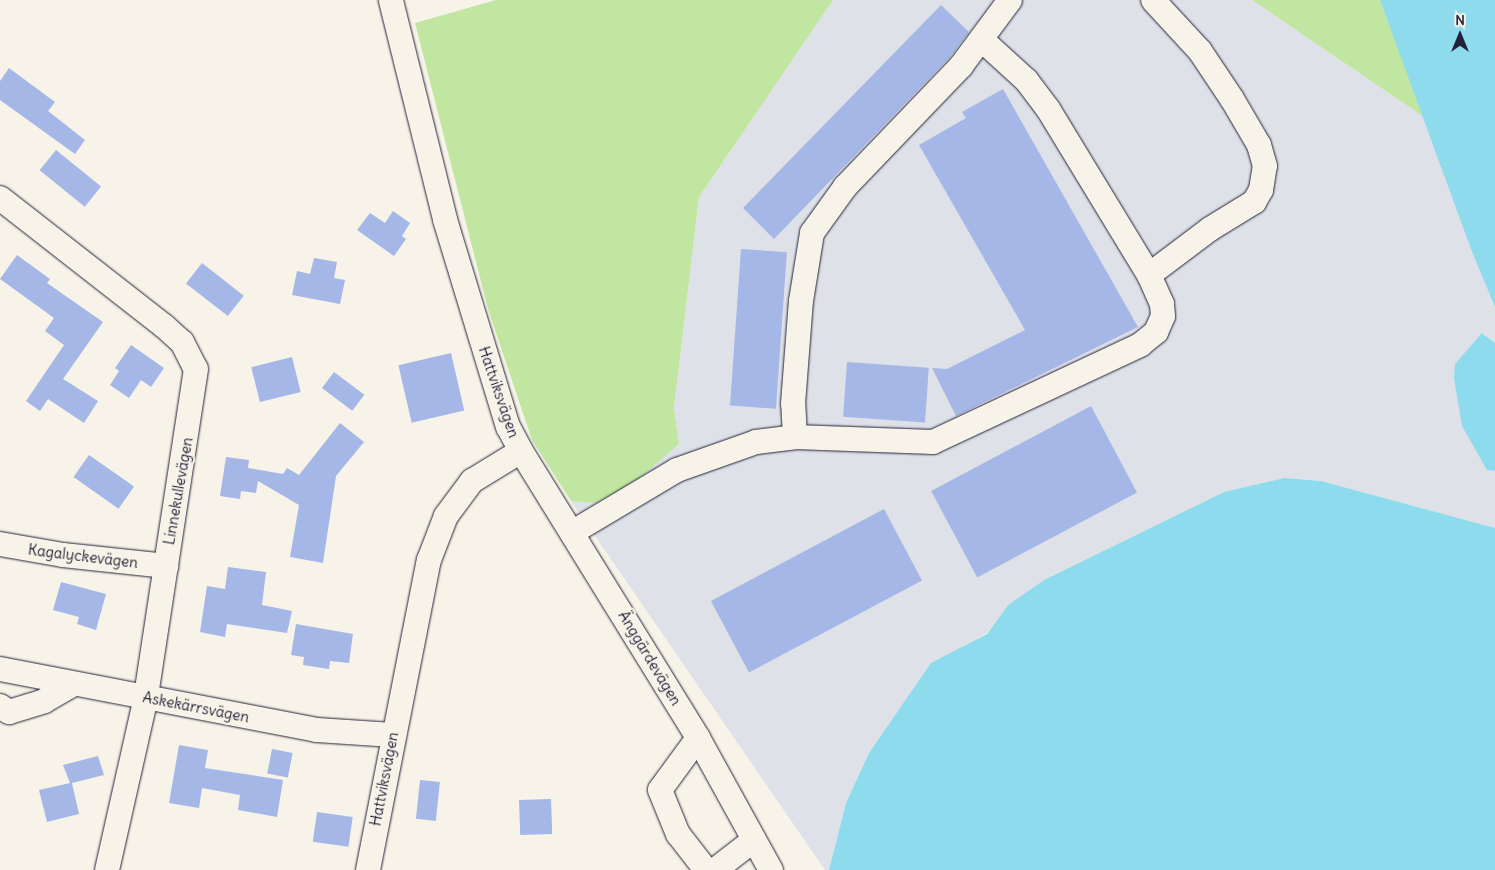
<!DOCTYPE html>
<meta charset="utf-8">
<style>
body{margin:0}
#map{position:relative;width:1495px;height:870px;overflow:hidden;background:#f7f3e8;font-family:Delius,sans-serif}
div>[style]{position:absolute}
.built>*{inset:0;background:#dee1e7}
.green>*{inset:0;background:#c0e6a1}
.water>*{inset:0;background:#8ddbec}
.building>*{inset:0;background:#a5b7e6;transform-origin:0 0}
.roads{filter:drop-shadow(0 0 1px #22223b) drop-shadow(0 0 1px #22223b)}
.minor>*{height:24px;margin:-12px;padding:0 12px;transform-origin:12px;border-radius:12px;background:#f7f3e8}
span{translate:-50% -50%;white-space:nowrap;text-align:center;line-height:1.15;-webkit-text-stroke:4.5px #f7f3e8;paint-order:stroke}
.street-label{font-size:15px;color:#22223b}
.north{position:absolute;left:1435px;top:10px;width:50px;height:50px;-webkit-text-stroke:4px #f7f3e8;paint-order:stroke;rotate:0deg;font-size:14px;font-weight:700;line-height:20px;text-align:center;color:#22223b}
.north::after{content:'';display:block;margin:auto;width:18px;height:22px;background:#22223b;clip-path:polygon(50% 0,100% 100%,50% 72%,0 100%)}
</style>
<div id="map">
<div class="built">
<i style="clip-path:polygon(833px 0,1252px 0,1424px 117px,1495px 307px,1495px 343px,1483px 333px,1487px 470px,1495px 471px,1495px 528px,1321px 481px,1284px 478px,1224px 492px,1044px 580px,1008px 605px,987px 633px,931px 664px,869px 753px,846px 803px,829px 870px,825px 870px,571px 501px,596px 503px,679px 444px,674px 408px,699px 197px)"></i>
</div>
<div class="green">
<i style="clip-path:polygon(496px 0,833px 0,699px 197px,674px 408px,679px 444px,636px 481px,596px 503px,571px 501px,532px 440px,488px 309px,415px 23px)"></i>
<i style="clip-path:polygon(1252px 0,1380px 0,1424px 117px)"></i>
</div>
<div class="water">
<i style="clip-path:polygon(1380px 0,1495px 0,1495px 307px,1471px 249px)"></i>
<i style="clip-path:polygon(1482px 333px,1495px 343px,1495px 471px,1487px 470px,1462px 426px,1454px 378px,1455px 364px)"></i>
<i style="clip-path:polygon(1284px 478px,1321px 481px,1495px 528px,1495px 870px,829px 870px,846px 803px,869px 753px,931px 663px,987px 634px,1008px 605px,1044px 580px,1224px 492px)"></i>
</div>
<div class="building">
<i style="clip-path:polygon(941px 5px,969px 32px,950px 57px,774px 239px,743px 208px)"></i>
<i style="clip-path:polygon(9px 68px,55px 102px,48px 111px,85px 140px,75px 154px,0 100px,0 81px)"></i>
<i style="clip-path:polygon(1003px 89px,1138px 327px,956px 416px,932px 368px,947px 369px,1025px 330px,919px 145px,966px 118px,962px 112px)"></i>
<i style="left:56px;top:150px;width:58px;height:26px;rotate:39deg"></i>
<i style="clip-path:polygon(393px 211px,410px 223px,402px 236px,406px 239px,394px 256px,357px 230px,370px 213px,385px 223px)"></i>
<i style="left:741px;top:249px;width:46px;height:157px;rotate:4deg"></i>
<i style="clip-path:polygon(17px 255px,50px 279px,47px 283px,103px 322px,63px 379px,98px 401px,84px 423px,48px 399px,40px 411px,26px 401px,64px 345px,45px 331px,54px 318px,0 279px)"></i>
<i style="clip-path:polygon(314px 258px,337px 262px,334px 278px,345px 280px,340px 304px,292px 295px,297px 271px,310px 274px)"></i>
<i style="left:202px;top:263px;width:53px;height:26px;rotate:38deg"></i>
<i style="clip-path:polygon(131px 345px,164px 368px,151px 387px,141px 380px,129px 398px,110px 385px,119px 371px,115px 368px)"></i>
<i style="left:451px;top:353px;width:59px;height:54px;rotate:77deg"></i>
<i style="left:292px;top:357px;width:36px;height:42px;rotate:76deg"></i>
<i style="left:847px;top:362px;width:82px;height:55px;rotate:4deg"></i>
<i style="left:334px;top:372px;width:38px;height:20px;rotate:37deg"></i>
<i style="left:1091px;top:406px;width:98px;height:181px;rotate:62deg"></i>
<i style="clip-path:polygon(340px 423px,364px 442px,336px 476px,323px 563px,290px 557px,299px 505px,258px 481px,256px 493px,241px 491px,240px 499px,220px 496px,226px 457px,249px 460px,248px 468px,283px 474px,287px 468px,299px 475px)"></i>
<i style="left:89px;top:455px;width:55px;height:27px;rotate:35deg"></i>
<i style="left:884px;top:509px;width:81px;height:196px;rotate:62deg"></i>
<i style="clip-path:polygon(228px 567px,266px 572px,262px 605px,292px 611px,287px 633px,227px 624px,225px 637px,200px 632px,207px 586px,225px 589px)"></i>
<i style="clip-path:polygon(61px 582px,106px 594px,96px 630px,77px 624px,79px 617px,53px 610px)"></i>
<i style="clip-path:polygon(296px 624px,353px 634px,349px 663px,330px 661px,329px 669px,303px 665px,304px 657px,291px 655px)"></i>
<i style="clip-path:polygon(179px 745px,208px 750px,205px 768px,283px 780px,277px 817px,238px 810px,240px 795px,202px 788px,199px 808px,169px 803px)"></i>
<i style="left:272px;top:749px;width:21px;height:25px;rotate:11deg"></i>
<i style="clip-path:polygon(98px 756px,104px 775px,72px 783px,79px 814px,47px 822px,39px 790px,70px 783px,63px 765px)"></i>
<i style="left:420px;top:780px;width:20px;height:39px;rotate:6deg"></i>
<i style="left:551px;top:799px;width:35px;height:32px;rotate:88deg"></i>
<i style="left:317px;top:812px;width:36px;height:30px;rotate:8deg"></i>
</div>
<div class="roads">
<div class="minor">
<i style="left:0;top:198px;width:208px;rotate:38deg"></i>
<i style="left:164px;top:326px;width:24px;rotate:42deg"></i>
<i style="left:182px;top:342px;width:30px;rotate:63deg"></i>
<i style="left:196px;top:369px;width:332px;rotate:98.7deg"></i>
<i style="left:146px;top:697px;width:177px;rotate:102.7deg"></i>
<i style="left:1149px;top:275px;width:76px;rotate:-37deg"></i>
<i style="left:1210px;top:229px;width:52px;rotate:-31.5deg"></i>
<i style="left:1254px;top:202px;width:14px;rotate:-60deg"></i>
<i style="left:1261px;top:190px;width:24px;rotate:-81deg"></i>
<i style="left:1265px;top:166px;width:22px;rotate:-106deg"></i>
<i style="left:1259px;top:145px;width:53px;rotate:-120.4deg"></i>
<i style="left:1232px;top:99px;width:58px;rotate:-123.7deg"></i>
<i style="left:1200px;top:51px;width:69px;rotate:-132.7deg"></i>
<i style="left:795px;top:437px;width:33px;rotate:-93deg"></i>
<i style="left:793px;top:404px;width:103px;rotate:-85.6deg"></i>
<i style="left:801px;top:301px;width:69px;rotate:-80.8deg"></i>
<i style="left:812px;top:233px;width:57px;rotate:-54.3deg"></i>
<i style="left:845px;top:187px;width:168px;rotate:-46.2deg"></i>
<i style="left:961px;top:66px;width:82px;rotate:-53.4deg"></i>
<i style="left:521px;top:451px;width:337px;rotate:58.3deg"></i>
<i style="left:698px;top:738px;width:151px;rotate:61.1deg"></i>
<i style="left:573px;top:532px;width:121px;rotate:-30.8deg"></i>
<i style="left:677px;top:470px;width:84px;rotate:-19.5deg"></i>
<i style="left:756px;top:442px;width:39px;rotate:-7deg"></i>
<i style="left:795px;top:437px;width:138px;rotate:2.1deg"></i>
<i style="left:933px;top:442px;width:229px;rotate:-25.1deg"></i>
<i style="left:1140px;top:345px;width:21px;rotate:-39deg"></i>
<i style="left:1156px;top:332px;width:17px;rotate:-66deg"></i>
<i style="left:1163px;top:316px;width:12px;rotate:-95deg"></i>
<i style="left:1162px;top:304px;width:32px;rotate:-114deg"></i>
<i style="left:1149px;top:275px;width:194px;rotate:-121.3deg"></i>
<i style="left:1048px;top:109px;width:36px;rotate:-127deg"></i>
<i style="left:1026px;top:80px;width:59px;rotate:-137.7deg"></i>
<i style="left:0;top:544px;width:64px;rotate:9.9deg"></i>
<i style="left:63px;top:555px;width:104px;rotate:6.1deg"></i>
<i style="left:0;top:669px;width:323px;rotate:10.9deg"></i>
<i style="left:317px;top:730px;width:76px;rotate:3.8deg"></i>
<i style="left:0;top:706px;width:11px;rotate:34deg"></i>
<i style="left:9px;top:712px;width:37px;rotate:-17deg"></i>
<i style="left:44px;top:701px;width:34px;rotate:-30deg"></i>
<i style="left:698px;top:738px;width:64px;rotate:126.2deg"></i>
<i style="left:660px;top:790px;width:48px;rotate:67.8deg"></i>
<i style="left:678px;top:834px;width:46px;rotate:52.1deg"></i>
<i style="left:368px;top:870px;width:316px;rotate:-78.9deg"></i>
<i style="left:429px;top:560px;width:47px;rotate:-68.9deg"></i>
<i style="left:446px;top:516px;width:44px;rotate:-53.4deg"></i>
<i style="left:472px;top:481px;width:57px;rotate:-31.5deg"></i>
<i style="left:521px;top:451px;width:27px;rotate:-118deg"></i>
<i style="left:508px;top:427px;width:217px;rotate:-106.9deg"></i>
<i style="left:445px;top:219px;width:226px;rotate:-103.9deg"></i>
<i style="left:715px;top:870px;width:49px;rotate:-37.6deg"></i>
</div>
</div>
<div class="street-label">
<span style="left:499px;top:392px;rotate:71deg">Hattviksvägen</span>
<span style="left:178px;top:491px;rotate:-80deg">Linnekullevägen</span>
<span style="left:83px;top:556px;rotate:7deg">Kagalyckevägen</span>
<span style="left:650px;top:658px;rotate:59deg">Änggärdevägen</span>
<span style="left:196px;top:707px;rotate:11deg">Askekärrsvägen</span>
<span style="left:384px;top:779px;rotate:-79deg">Hattviksvägen</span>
</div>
<div class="north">N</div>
</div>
